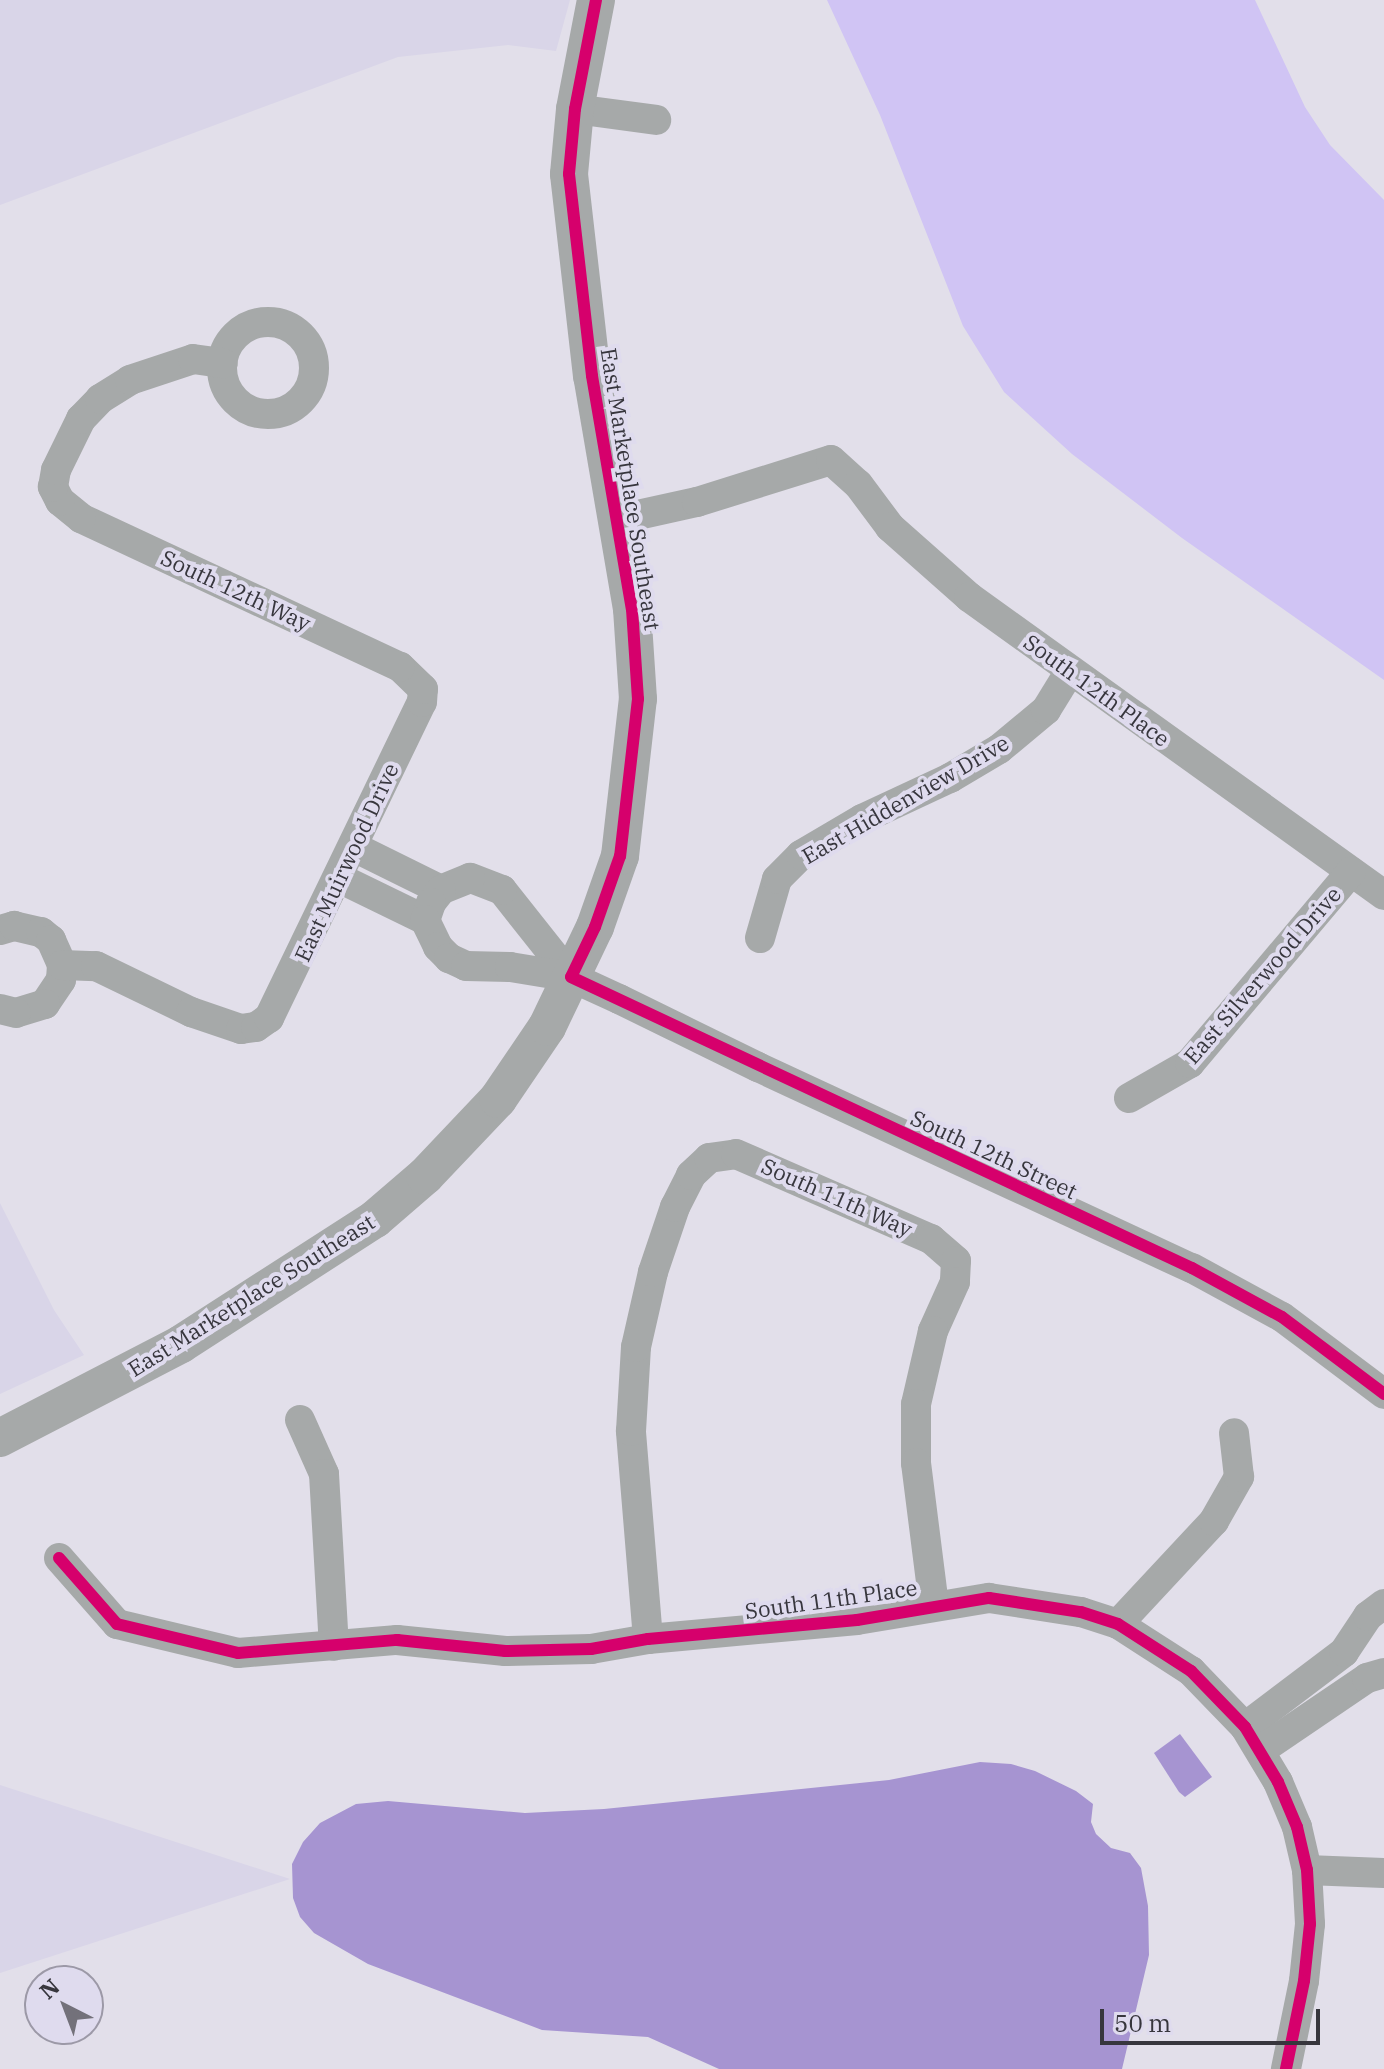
<!DOCTYPE html>
<style>
body{margin:0}
#map{position:relative;width:1384px;height:2069px;overflow:hidden;background:#e2dfea;font-family:"IBM Plex Serif",serif}
div>[style]{position:absolute}
.built>*{inset:0;background:#d9d5e8}
.green>*{inset:0;background:#d0c4f4}
.water>*{inset:0;background:#a694d1}
.minor>*{height:30px;margin:-15px;padding:0 15px;transform-origin:15px;border-radius:15px;background:#a6a9a9}
.minor>.ring{margin:-15px;padding:0;box-sizing:content-box;background:none;border:30px solid #a6a9a9;border-radius:50%}
.tertiary>*{height:38px;margin:-19px;padding:0 19px;transform-origin:19px;border-radius:19px;background:#a6a9a9}
.cycleway>*{height:12px;margin:-6px;padding:0 6px;transform-origin:6px;border-radius:6px;background:#d6006c}
span{translate:-50% -50%;white-space:nowrap;text-align:center;line-height:1.15;-webkit-text-stroke:8px #dfdbee;paint-order:stroke}
.street-label{font-size:22px;color:#37363d}
.north{position:absolute;left:24px;top:1965px;width:80px;height:80px;box-sizing:border-box;background:#dfdbee;border:2px solid #9c99a7;border-radius:50%;rotate:318deg;font-size:22px;font-weight:700;line-height:32px;text-align:center;color:#37363d}
.north::after{content:'';display:block;margin:auto;width:28px;height:36px;background:#73717a;clip-path:polygon(50% 0,100% 100%,50% 72%,0 100%)}
.scale{position:absolute;left:1100px;top:2009px;width:220px;height:36px;box-sizing:border-box;border:4px solid #37363d;border-top:0;padding-left:10px;font-size:24px;line-height:28px;white-space:nowrap;color:#37363d;-webkit-text-stroke:6px #dfdbee;paint-order:stroke}
</style>
<div id="map">
<div class="built">
<i style="clip-path:polygon(0 0,570px 0,556px 51px,508px 45px,398px 57px,0 205px)"></i>
<i style="clip-path:polygon(0 1203px,54px 1310px,84px 1355px,0 1394px)"></i>
<i style="clip-path:polygon(0 1785px,290px 1879px,0 1973px)"></i>
</div>
<div class="green">
<i style="clip-path:polygon(827px 0,1255px 0,1305px 107px,1330px 145px,1384px 200px,1384px 680px,1182px 538px,1072px 454px,1004px 392px,963px 326px,880px 115px)"></i>
</div>
<div class="water">
<i style="clip-path:polygon(1180px 1734px,1212px 1777px,1185px 1797px,1179px 1792px,1154px 1753px)"></i>
<i style="clip-path:polygon(980px 1762px,1011px 1764px,1035px 1771px,1076px 1791px,1093px 1804px,1091px 1822px,1096px 1834px,1111px 1848px,1130px 1853px,1141px 1868px,1148px 1906px,1149px 1955px,1122px 2069px,719px 2069px,648px 2037px,542px 2030px,368px 1964px,314px 1933px,300px 1917px,293px 1898px,292px 1864px,303px 1842px,320px 1823px,356px 1804px,388px 1801px,525px 1813px,604px 1809px,889px 1780px)"></i>
</div>
<div class="minor">
<i style="left:575px;top:109px;width:82px;rotate:7.7deg"></i>
<i class="ring" style="left:222px;top:322px;width:62px;height:62px"></i>
<i style="left:615px;top:520px;width:84px;rotate:-12.4deg"></i>
<i style="left:697px;top:502px;width:140px;rotate:-17.4deg"></i>
<i style="left:831px;top:460px;width:36px;rotate:42deg"></i>
<i style="left:858px;top:484px;width:54px;rotate:53.3deg"></i>
<i style="left:890px;top:527px;width:106px;rotate:41.5deg"></i>
<i style="left:969px;top:597px;width:511px;rotate:35.68deg"></i>
<i style="left:354px;top:847px;width:97px;rotate:26.3deg"></i>
<i style="left:339px;top:878px;width:96px;rotate:26deg"></i>
<i style="left:0;top:930px;width:15px;rotate:-16deg"></i>
<i style="left:14px;top:926px;width:28px;rotate:13deg"></i>
<i style="left:41px;top:932px;width:13px;rotate:39deg"></i>
<i style="left:51px;top:940px;width:27px;rotate:66deg"></i>
<i style="left:62px;top:965px;width:15px;rotate:94deg"></i>
<i style="left:61px;top:980px;width:29px;rotate:124deg"></i>
<i style="left:45px;top:1004px;width:30px;rotate:163deg"></i>
<i style="left:16px;top:1013px;width:16px;rotate:-166deg"></i>
<i style="left:760px;top:938px;width:61px;rotate:-73.9deg"></i>
<i style="left:777px;top:879px;width:34px;rotate:-45deg"></i>
<i style="left:801px;top:855px;width:71px;rotate:-30.5deg"></i>
<i style="left:862px;top:819px;width:97px;rotate:-25deg"></i>
<i style="left:950px;top:778px;width:57px;rotate:-30.6deg"></i>
<i style="left:999px;top:749px;width:61px;rotate:-39.7deg"></i>
<i style="left:1046px;top:710px;width:46px;rotate:-58.4deg"></i>
<i style="left:62px;top:965px;width:34px;rotate:2deg"></i>
<i style="left:96px;top:966px;width:106px;rotate:25.8deg"></i>
<i style="left:191px;top:1012px;width:53px;rotate:18.8deg"></i>
<i style="left:241px;top:1029px;width:15px;rotate:-8deg"></i>
<i style="left:256px;top:1027px;width:16px;rotate:-35deg"></i>
<i style="left:269px;top:1018px;width:351px;rotate:-64.2deg"></i>
<i style="left:422px;top:702px;width:13px;rotate:-86deg"></i>
<i style="left:423px;top:689px;width:32px;rotate:-136deg"></i>
<i style="left:400px;top:667px;width:352px;rotate:-155deg"></i>
<i style="left:81px;top:518px;width:27px;rotate:-141deg"></i>
<i style="left:60px;top:501px;width:16px;rotate:-117deg"></i>
<i style="left:53px;top:487px;width:17px;rotate:-80deg"></i>
<i style="left:56px;top:470px;width:57px;rotate:-63.9deg"></i>
<i style="left:81px;top:419px;width:28px;rotate:-46deg"></i>
<i style="left:100px;top:399px;width:36px;rotate:-32deg"></i>
<i style="left:130px;top:380px;width:66px;rotate:-18.4deg"></i>
<i style="left:193px;top:359px;width:30px;rotate:8deg"></i>
<i style="left:571px;top:977px;width:111px;rotate:-128.4deg"></i>
<i style="left:502px;top:890px;width:34px;rotate:-159deg"></i>
<i style="left:470px;top:878px;width:31px;rotate:158deg"></i>
<i style="left:441px;top:890px;width:16px;rotate:128deg"></i>
<i style="left:431px;top:903px;width:18px;rotate:109deg"></i>
<i style="left:425px;top:920px;width:30px;rotate:64deg"></i>
<i style="left:438px;top:947px;width:16px;rotate:45deg"></i>
<i style="left:449px;top:958px;width:19px;rotate:25deg"></i>
<i style="left:466px;top:966px;width:44px;rotate:1.3deg"></i>
<i style="left:510px;top:967px;width:62px;rotate:9.3deg"></i>
<i style="left:571px;top:977px;width:53px;rotate:24.6deg"></i>
<i style="left:619px;top:999px;width:155px;rotate:26.1deg"></i>
<i style="left:758px;top:1067px;width:478px;rotate:24.9deg"></i>
<i style="left:1192px;top:1268px;width:102px;rotate:28.6deg"></i>
<i style="left:1282px;top:1317px;width:128px;rotate:37deg"></i>
<i style="left:1129px;top:1098px;width:70px;rotate:-29.8deg"></i>
<i style="left:1190px;top:1063px;width:250px;rotate:-49.9deg"></i>
<i style="left:300px;top:1420px;width:59px;rotate:66deg"></i>
<i style="left:324px;top:1474px;width:172px;rotate:86.7deg"></i>
<i style="left:59px;top:1558px;width:88px;rotate:48.7deg"></i>
<i style="left:117px;top:1624px;width:124px;rotate:13.5deg"></i>
<i style="left:238px;top:1653px;width:160px;rotate:-4.7deg"></i>
<i style="left:397px;top:1640px;width:109px;rotate:5.8deg"></i>
<i style="left:505px;top:1651px;width:86px;rotate:-1.3deg"></i>
<i style="left:591px;top:1649px;width:58px;rotate:-10deg"></i>
<i style="left:648px;top:1639px;width:210px;rotate:-5.2deg"></i>
<i style="left:857px;top:1620px;width:134px;rotate:-9.5deg"></i>
<i style="left:989px;top:1598px;width:93px;rotate:8.7deg"></i>
<i style="left:1081px;top:1612px;width:39px;rotate:18deg"></i>
<i style="left:1118px;top:1624px;width:87px;rotate:32.8deg"></i>
<i style="left:1191px;top:1671px;width:78px;rotate:46deg"></i>
<i style="left:1245px;top:1727px;width:64px;rotate:59deg"></i>
<i style="left:1278px;top:1782px;width:49px;rotate:67.1deg"></i>
<i style="left:1297px;top:1827px;width:44px;rotate:76.9deg"></i>
<i style="left:1307px;top:1870px;width:54px;rotate:86.8deg"></i>
<i style="left:1310px;top:1924px;width:57px;rotate:96deg"></i>
<i style="left:1304px;top:1981px;width:90px;rotate:101.6deg"></i>
<i style="left:1118px;top:1624px;width:141px;rotate:-47deg"></i>
<i style="left:1214px;top:1521px;width:51px;rotate:-60.4deg"></i>
<i style="left:1239px;top:1477px;width:44px;rotate:-96.5deg"></i>
<i style="left:648px;top:1639px;width:209px;rotate:-94.7deg"></i>
<i style="left:631px;top:1431px;width:84px;rotate:-86.6deg"></i>
<i style="left:636px;top:1347px;width:77px;rotate:-77.2deg"></i>
<i style="left:653px;top:1272px;width:69px;rotate:-71.3deg"></i>
<i style="left:675px;top:1207px;width:36px;rotate:-63deg"></i>
<i style="left:691px;top:1175px;width:25px;rotate:-43deg"></i>
<i style="left:709px;top:1158px;width:27px;rotate:-8deg"></i>
<i style="left:736px;top:1154px;width:213px;rotate:23.6deg"></i>
<i style="left:931px;top:1239px;width:33px;rotate:41deg"></i>
<i style="left:956px;top:1261px;width:21px;rotate:93deg"></i>
<i style="left:955px;top:1282px;width:54px;rotate:114.2deg"></i>
<i style="left:933px;top:1331px;width:75px;rotate:103.1deg"></i>
<i style="left:916px;top:1404px;width:59px;rotate:90deg"></i>
<i style="left:916px;top:1463px;width:143px;rotate:82.8deg"></i>
<i style="left:1245px;top:1727px;width:124px;rotate:-37.1deg"></i>
<i style="left:1344px;top:1652px;width:43px;rotate:-56.3deg"></i>
<i style="left:1368px;top:1616px;width:20px;rotate:-37deg"></i>
<i style="left:1261px;top:1750px;width:128px;rotate:-34.2deg"></i>
<i style="left:1367px;top:1678px;width:18px;rotate:-16deg"></i>
<i style="left:1307px;top:1870px;width:77px;rotate:2.2deg"></i>
</div>
<div class="tertiary">
<i style="left:0;top:1438px;width:204px;rotate:-27.4deg"></i>
<i style="left:181px;top:1344px;width:231px;rotate:-32.8deg"></i>
<i style="left:375px;top:1219px;width:66px;rotate:-40.7deg"></i>
<i style="left:425px;top:1176px;width:106px;rotate:-46.5deg"></i>
<i style="left:498px;top:1099px;width:87px;rotate:-55.8deg"></i>
<i style="left:547px;top:1027px;width:111px;rotate:-64.4deg"></i>
<i style="left:595px;top:927px;width:75px;rotate:-70.6deg"></i>
<i style="left:620px;top:856px;width:158px;rotate:-83.5deg"></i>
<i style="left:638px;top:699px;width:90px;rotate:-93.8deg"></i>
<i style="left:632px;top:609px;width:236px;rotate:-99.7deg"></i>
<i style="left:592px;top:376px;width:203px;rotate:-96.5deg"></i>
<i style="left:569px;top:174px;width:65px;rotate:-84.7deg"></i>
<i style="left:575px;top:109px;width:111px;rotate:-79.1deg"></i>
</div>
<div class="cycleway">
<i style="left:596px;top:0;width:111px;rotate:100.9deg"></i>
<i style="left:575px;top:109px;width:65px;rotate:95.3deg"></i>
<i style="left:569px;top:174px;width:203px;rotate:83.5deg"></i>
<i style="left:592px;top:376px;width:236px;rotate:80.3deg"></i>
<i style="left:632px;top:609px;width:90px;rotate:86.2deg"></i>
<i style="left:638px;top:699px;width:158px;rotate:96.5deg"></i>
<i style="left:620px;top:856px;width:75px;rotate:109.4deg"></i>
<i style="left:595px;top:927px;width:55px;rotate:115.6deg"></i>
<i style="left:571px;top:977px;width:686px;rotate:25.11deg"></i>
<i style="left:1192px;top:1268px;width:102px;rotate:28.6deg"></i>
<i style="left:1282px;top:1317px;width:128px;rotate:37deg"></i>
<i style="left:59px;top:1558px;width:88px;rotate:48.7deg"></i>
<i style="left:117px;top:1624px;width:124px;rotate:13.5deg"></i>
<i style="left:238px;top:1653px;width:160px;rotate:-4.7deg"></i>
<i style="left:397px;top:1640px;width:109px;rotate:5.8deg"></i>
<i style="left:505px;top:1651px;width:86px;rotate:-1.3deg"></i>
<i style="left:591px;top:1649px;width:58px;rotate:-10deg"></i>
<i style="left:648px;top:1639px;width:210px;rotate:-5.2deg"></i>
<i style="left:857px;top:1620px;width:134px;rotate:-9.5deg"></i>
<i style="left:989px;top:1598px;width:93px;rotate:8.7deg"></i>
<i style="left:1081px;top:1612px;width:39px;rotate:18deg"></i>
<i style="left:1118px;top:1624px;width:87px;rotate:32.8deg"></i>
<i style="left:1191px;top:1671px;width:78px;rotate:46deg"></i>
<i style="left:1245px;top:1727px;width:64px;rotate:59deg"></i>
<i style="left:1278px;top:1782px;width:49px;rotate:67.1deg"></i>
<i style="left:1297px;top:1827px;width:44px;rotate:76.9deg"></i>
<i style="left:1307px;top:1870px;width:54px;rotate:86.8deg"></i>
<i style="left:1310px;top:1924px;width:57px;rotate:96deg"></i>
<i style="left:1304px;top:1981px;width:90px;rotate:101.6deg"></i>
</div>
<div class="street-label">
<span style="left:631px;top:489px;rotate:81deg">East Marketplace Southeast</span>
<span style="left:236px;top:590px;rotate:25deg">South 12th Way</span>
<span style="left:1097px;top:690px;rotate:36deg">South 12th Place</span>
<span style="left:905px;top:799px;rotate:-30deg">East Hiddenview Drive</span>
<span style="left:346px;top:862px;rotate:-65deg">East Muirwood Drive</span>
<span style="left:1262px;top:975px;rotate:-49deg">East Silverwood Drive</span>
<span style="left:994px;top:1154px;rotate:25deg">South 12th Street</span>
<span style="left:837px;top:1197px;rotate:24deg">South 11th Way</span>
<span style="left:251px;top:1295px;rotate:-32deg">East Marketplace Southeast</span>
<span style="left:831px;top:1599px;rotate:-8deg">South 11th Place</span>
</div>
<div class="north">N</div>
<div class="scale">50 m</div>
</div>
